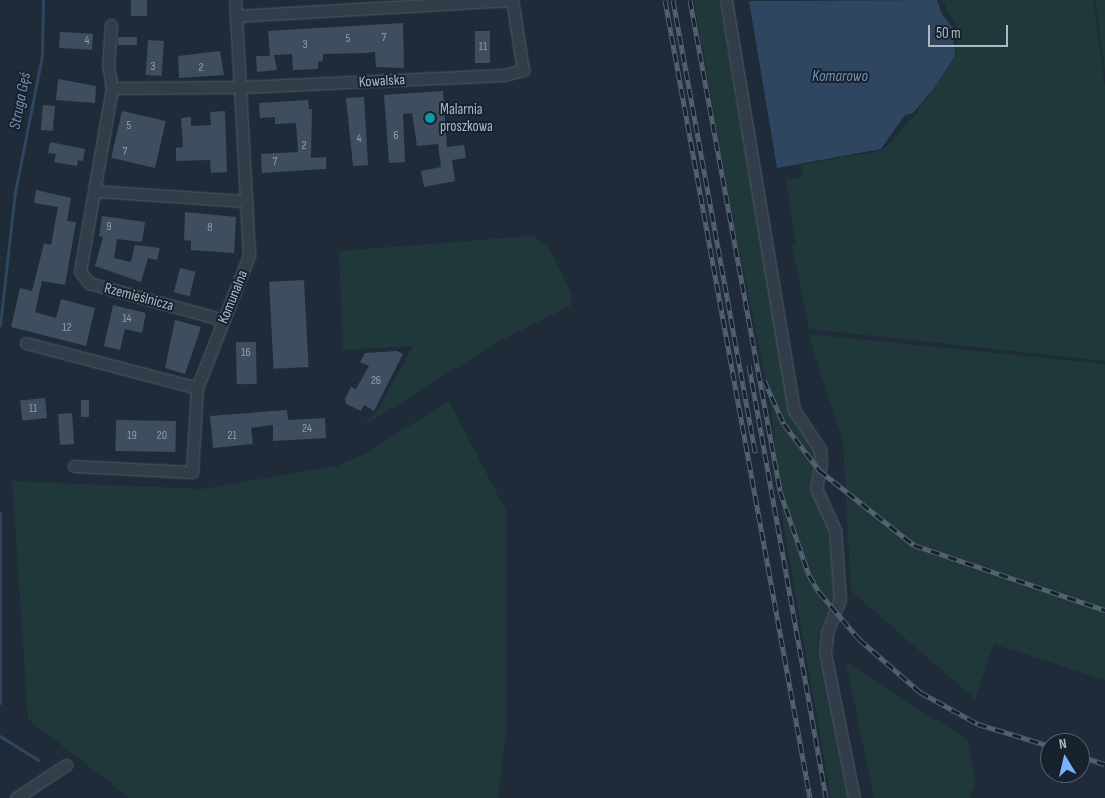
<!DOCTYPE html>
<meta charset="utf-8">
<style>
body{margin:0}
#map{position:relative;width:1105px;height:798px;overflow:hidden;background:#1f2b39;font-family:"Sofia Sans Condensed",sans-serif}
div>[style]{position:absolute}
.green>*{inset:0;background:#21383a}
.water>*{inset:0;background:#2f4660}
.stream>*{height:3px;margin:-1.5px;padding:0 1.5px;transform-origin:1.5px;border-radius:1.5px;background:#2f4660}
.building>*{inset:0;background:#3f4e5e;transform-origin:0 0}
.roads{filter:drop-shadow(0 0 1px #505b67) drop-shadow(0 0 1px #505b67)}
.minor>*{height:11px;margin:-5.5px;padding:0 5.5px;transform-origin:5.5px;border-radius:5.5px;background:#323d49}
.rail>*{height:5px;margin-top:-2.5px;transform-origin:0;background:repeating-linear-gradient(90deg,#18222e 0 9px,#546171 0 18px);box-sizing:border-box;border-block:1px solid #546171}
.dots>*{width:14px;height:14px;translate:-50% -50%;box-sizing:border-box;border:2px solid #18222e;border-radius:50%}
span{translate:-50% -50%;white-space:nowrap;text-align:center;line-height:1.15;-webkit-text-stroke:4px #18222e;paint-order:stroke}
.number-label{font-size:12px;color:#929eac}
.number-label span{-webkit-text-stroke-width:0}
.street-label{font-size:15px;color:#adb8c6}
.poi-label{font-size:15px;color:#adb8c6}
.left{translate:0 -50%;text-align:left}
.water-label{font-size:16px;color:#7390b1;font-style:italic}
.north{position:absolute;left:1040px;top:733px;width:50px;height:50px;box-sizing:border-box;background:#18222e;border:1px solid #545e6b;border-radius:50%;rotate:351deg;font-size:14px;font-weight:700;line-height:20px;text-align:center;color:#adb8c6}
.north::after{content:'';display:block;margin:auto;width:18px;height:22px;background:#79b3ff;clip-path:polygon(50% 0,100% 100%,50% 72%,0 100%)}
.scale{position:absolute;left:928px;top:25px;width:80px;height:22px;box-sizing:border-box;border:2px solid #adb8c6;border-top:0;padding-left:6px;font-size:15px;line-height:18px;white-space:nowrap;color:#adb8c6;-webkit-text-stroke:4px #18222e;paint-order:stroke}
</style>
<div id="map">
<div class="green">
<i style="clip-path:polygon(694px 0,719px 0,791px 417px,814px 450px,816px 460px,809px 487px,827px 524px,835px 593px,818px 639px,817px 653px,847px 798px,831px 798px,783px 522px,771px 405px,734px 225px)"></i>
<i style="clip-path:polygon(942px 0,1093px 0,1105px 87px,1105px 361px,809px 329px,792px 246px,796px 244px,786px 180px,803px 177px,801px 165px,883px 150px,915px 115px,956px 55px,957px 27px)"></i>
<i style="clip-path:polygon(1095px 0,1105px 0,1105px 71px)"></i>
<i style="clip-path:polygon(532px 236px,549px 248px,572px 294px,570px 306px,499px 341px,362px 427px,378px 410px,413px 346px,343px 350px,339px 251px)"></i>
<i style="clip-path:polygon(808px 334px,1105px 364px,1105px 680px,994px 644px,975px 699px,851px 591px,843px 441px)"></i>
<i style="clip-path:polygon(449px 401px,506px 511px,506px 732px,498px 798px,130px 798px,28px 719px,12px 481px,202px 489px,337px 466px,364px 454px)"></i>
<i style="clip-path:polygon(846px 662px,967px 740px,976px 783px,969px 798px,874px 798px)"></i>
</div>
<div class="water">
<i style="clip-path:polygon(937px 0,942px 14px,953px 28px,955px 56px,934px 88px,913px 113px,905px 115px,881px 149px,777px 168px,749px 1px)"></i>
</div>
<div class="stream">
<i style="left:0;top:325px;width:134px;rotate:-83.6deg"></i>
<i style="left:15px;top:192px;width:139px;rotate:-78.8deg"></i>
<i style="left:42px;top:56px;width:56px;rotate:-89deg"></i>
<i style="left:0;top:513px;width:190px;rotate:90deg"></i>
<i style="left:0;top:736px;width:45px;rotate:32.3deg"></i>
</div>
<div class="building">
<i style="left:131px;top:0;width:16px;height:16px"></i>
<i style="clip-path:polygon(403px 23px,404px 68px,376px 67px,375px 52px,365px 53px,323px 54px,323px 61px,318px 62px,318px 69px,293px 70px,292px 54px,274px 55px,277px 70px,257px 72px,256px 56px,270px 56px,268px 31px)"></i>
<i style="left:475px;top:31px;width:15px;height:32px"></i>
<i style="left:60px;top:32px;width:33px;height:16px;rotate:3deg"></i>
<i style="left:118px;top:37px;width:19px;height:8px"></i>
<i style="left:148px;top:40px;width:16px;height:35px;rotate:4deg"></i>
<i style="clip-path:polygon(220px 51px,224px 75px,179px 78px,178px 56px)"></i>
<i style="clip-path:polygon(58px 79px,96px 86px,95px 103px,56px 100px)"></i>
<i style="clip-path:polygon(443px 91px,447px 147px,464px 145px,466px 158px,452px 160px,455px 181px,424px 187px,421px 171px,441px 167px,438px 144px,417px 146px,412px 113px,403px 114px,405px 162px,389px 163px,384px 95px)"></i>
<i style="clip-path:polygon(364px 97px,368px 165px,353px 166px,346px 98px)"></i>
<i style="clip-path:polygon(308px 100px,309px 109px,312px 109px,311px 158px,326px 157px,326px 169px,262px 173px,261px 154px,298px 152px,296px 123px,275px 124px,275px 117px,260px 118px,259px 103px)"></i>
<i style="left:43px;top:105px;width:12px;height:25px;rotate:5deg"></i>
<i style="left:122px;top:111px;width:45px;height:48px;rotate:13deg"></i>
<i style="clip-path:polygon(225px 111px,227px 172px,211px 173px,210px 160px,176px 161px,176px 148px,183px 147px,181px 118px,191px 117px,191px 126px,211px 125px,210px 112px)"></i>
<i style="clip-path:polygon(50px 142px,85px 149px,83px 161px,78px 160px,77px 166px,54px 162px,56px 154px,48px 153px)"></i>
<i style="clip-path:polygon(36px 190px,71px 198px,67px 221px,76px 222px,65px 285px,42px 281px,35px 312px,56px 318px,61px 299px,95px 308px,86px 346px,11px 327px,20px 288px,32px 291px,44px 243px,51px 245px,58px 207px,34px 203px)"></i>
<i style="clip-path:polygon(185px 212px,236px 217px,234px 253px,191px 250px,191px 241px,184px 240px)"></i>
<i style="clip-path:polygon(102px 216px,145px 222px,142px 242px,117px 239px,114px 258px,131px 262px,135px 245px,160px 248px,157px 260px,148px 258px,141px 282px,95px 266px,103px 237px,99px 236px)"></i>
<i style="left:180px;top:268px;width:16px;height:25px;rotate:14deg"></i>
<i style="left:304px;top:280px;width:87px;height:35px;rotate:87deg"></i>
<i style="clip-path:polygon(113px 305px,146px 313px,142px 333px,125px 329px,120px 350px,104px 346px)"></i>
<i style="clip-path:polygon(175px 320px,201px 327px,185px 374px,165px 368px)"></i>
<i style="left:256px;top:342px;width:42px;height:20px;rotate:89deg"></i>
<i style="clip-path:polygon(397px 351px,403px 354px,374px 411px,364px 405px,361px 411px,346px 404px,345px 399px,351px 387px,356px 389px,369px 366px,360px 362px,365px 353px)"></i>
<i style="left:45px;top:398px;width:20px;height:25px;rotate:84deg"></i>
<i style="left:81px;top:400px;width:8px;height:17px"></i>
<i style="clip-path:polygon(287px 410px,288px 420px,325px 418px,326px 438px,273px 441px,273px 425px,251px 428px,253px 444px,213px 448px,210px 416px)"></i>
<i style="left:72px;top:413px;width:31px;height:14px;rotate:86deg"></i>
<i style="left:116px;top:420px;width:60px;height:31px;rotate:1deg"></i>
</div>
<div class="roads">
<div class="minor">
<i style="left:726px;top:0;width:416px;rotate:80.6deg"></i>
<i style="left:794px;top:410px;width:47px;rotate:56.3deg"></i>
<i style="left:820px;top:449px;width:14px;rotate:86deg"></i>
<i style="left:821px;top:463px;width:25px;rotate:101deg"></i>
<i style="left:816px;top:488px;width:46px;rotate:65.7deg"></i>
<i style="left:835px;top:530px;width:69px;rotate:85.9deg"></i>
<i style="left:840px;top:599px;width:36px;rotate:111deg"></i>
<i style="left:827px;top:633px;width:20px;rotate:96deg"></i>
<i style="left:825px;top:653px;width:148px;rotate:78.7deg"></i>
<i style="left:237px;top:16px;width:275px;rotate:-3.3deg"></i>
<i style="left:111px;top:25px;width:39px;rotate:94deg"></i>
<i style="left:108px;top:64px;width:24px;rotate:81deg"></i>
<i style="left:112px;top:88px;width:186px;rotate:99.9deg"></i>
<i style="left:80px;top:271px;width:15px;rotate:53deg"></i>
<i style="left:89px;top:283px;width:139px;rotate:15.4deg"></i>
<i style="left:112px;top:88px;width:130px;rotate:-0.4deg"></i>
<i style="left:242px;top:87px;width:262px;rotate:-2.6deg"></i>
<i style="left:504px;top:75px;width:20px;rotate:-15deg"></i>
<i style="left:523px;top:70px;width:71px;rotate:-98.9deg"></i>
<i style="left:95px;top:191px;width:152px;rotate:3.8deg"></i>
<i style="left:26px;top:343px;width:177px;rotate:14.7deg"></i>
<i style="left:74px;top:466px;width:118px;rotate:2.9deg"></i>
<i style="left:192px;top:472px;width:84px;rotate:-86.6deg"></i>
<i style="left:197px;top:388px;width:143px;rotate:-68.6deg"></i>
<i style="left:249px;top:255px;width:255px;rotate:-93.1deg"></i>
<i style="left:16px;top:798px;width:60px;rotate:-33.4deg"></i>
</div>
</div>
<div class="rail">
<i style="left:665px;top:0;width:811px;rotate:79.7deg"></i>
<i style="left:673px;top:0;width:460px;rotate:79.7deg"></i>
<i style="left:690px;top:0;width:499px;rotate:79.6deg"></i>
<i style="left:780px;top:491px;width:89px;rotate:71deg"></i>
<i style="left:809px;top:575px;width:20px;rotate:60deg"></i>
<i style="left:819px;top:592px;width:62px;rotate:49.6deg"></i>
<i style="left:859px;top:639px;width:81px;rotate:41deg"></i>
<i style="left:920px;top:692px;width:66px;rotate:28.9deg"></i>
<i style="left:978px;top:724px;width:75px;rotate:17deg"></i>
<i style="left:749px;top:365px;width:440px;rotate:79.9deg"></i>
<i style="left:764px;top:380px;width:48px;rotate:65.6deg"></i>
<i style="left:784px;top:424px;width:58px;rotate:52.7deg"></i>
<i style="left:819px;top:470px;width:121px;rotate:38.3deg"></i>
<i style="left:914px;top:545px;width:202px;rotate:18.8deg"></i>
<i style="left:1080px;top:756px;width:26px;rotate:18deg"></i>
</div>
<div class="dots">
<i style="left:430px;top:118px;background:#0f9aa8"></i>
</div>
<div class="number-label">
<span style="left:384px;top:38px">7</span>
<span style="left:348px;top:39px">5</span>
<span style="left:87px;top:41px">4</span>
<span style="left:305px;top:45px">3</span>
<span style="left:483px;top:47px">11</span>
<span style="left:153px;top:67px">3</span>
<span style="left:201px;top:68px">2</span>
<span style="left:129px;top:126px">5</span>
<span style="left:396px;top:136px">6</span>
<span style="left:359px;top:139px">4</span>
<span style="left:304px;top:146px">2</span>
<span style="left:125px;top:152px">7</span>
<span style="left:275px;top:162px">7</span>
<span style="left:109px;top:227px">9</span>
<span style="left:210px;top:228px">8</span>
<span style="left:127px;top:319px">14</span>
<span style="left:67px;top:328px">12</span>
<span style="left:246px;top:353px">16</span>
<span style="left:376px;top:381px">26</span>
<span style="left:33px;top:409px">11</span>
<span style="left:307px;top:429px">24</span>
<span style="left:132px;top:436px">19</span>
<span style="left:162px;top:436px">20</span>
<span style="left:232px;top:436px">21</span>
</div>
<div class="street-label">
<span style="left:382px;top:81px;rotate:-3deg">Kowalska</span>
<span style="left:139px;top:297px;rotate:15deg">Rzemieślnicza</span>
<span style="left:233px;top:297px;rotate:-68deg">Komunalna</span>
</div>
<div class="poi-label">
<span class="left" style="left:440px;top:118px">Malarnia<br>proszkowa</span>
</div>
<div class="water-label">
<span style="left:840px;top:77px">Komarowo</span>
<span style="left:21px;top:101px;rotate:-79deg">Struga Gęś</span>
</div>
<div class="north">N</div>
<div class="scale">50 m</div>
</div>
